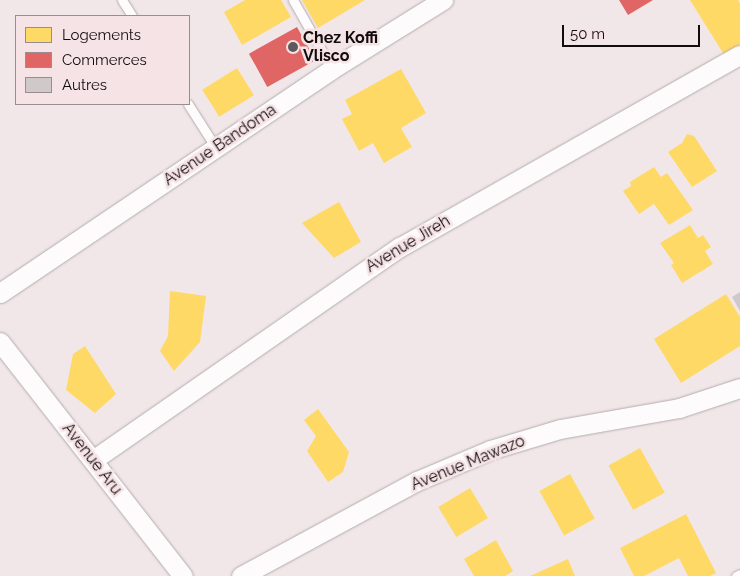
<!DOCTYPE html>
<style>
body{margin:0}
#map{position:relative;width:740px;height:576px;overflow:hidden;background:#f1e7e9;font-family:Raleway,sans-serif}
div>[style]{position:absolute}
.homes>*{inset:0;background:#ffd966;transform-origin:0 0}
.shops>*{inset:0;background:#e06666;transform-origin:0 0}
.building>*{inset:0;background:#d0c9ca}
.roads{filter:drop-shadow(0 0 1px #b3acad) drop-shadow(0 0 1px #b3acad)}
.service>*{height:9px;margin:-4.5px;padding:0 4.5px;transform-origin:4.5px;border-radius:4.5px;background:#fdfbfc}
.minor>*{height:19px;margin:-9.5px;padding:0 9.5px;transform-origin:9.5px;border-radius:9.5px;background:#fdfbfc}
.dots>*{width:14px;height:14px;translate:-50% -50%;box-sizing:border-box;border:2px solid #f5e3e6;border-radius:50%}
span{translate:-50% -50%;white-space:nowrap;text-align:center;line-height:1.15;-webkit-text-stroke:5px #f5e3e6;paint-order:stroke}
.poi-label{font-size:16px;color:#120c0d;font-weight:700}
.left{translate:0 -50%;text-align:left}
.street-label{font-size:16px;color:#120c0d}
.legend{position:absolute;left:15px;top:15px;width:175px;height:90px;box-sizing:border-box;background:#f5e3e6;border:1px solid #9a8d8f;margin:0;padding:6px 9px;list-style:none;font-size:15px;color:#120c0d}
.legend li{display:flex;align-items:center;gap:10px;height:25px}
.legend b{width:25px;border:1px solid #9a8d8f}
.scale{position:absolute;left:562px;top:25px;width:138px;height:22px;box-sizing:border-box;border:2px solid #120c0d;border-top:0;padding-left:6px;font-size:15px;line-height:18px;white-space:nowrap;color:#120c0d;-webkit-text-stroke:4px #f5e3e6;paint-order:stroke}
</style>
<div id="map">
<div class="homes">
<i style="clip-path:polygon(245px 0,281px 0,291px 17px,242px 45px,224px 12px)"></i>
<i style="clip-path:polygon(302px 0,365px 0,318px 28px)"></i>
<i style="clip-path:polygon(690px 0,738px 0,740px 4px,740px 53px,728px 61px)"></i>
<i style="left:237px;top:68px;width:32px;height:41px;rotate:58deg"></i>
<i style="clip-path:polygon(401px 69px,426px 113px,401px 128px,412px 147px,384px 163px,373px 143px,359px 151px,342px 119px,352px 114px,345px 100px)"></i>
<i style="clip-path:polygon(687px 134px,694px 136px,717px 171px,692px 187px,668px 152px,682px 143px)"></i>
<i style="clip-path:polygon(654px 167px,661px 177px,667px 173px,693px 210px,669px 225px,654px 204px,639px 214px,623px 191px,631px 186px,630px 182px)"></i>
<i style="clip-path:polygon(339px 202px,361px 242px,334px 258px,302px 223px)"></i>
<i style="clip-path:polygon(690px 225px,698px 238px,703px 235px,711px 247px,705px 251px,713px 264px,682px 283px,671px 265px,674px 263px,660px 243px)"></i>
<i style="clip-path:polygon(170px 291px,206px 296px,200px 342px,174px 371px,160px 351px,168px 336px)"></i>
<i style="clip-path:polygon(726px 294px,740px 317px,740px 346px,681px 383px,654px 339px)"></i>
<i style="clip-path:polygon(85px 346px,116px 394px,95px 413px,66px 390px,73px 354px)"></i>
<i style="clip-path:polygon(318px 409px,349px 452px,343px 472px,328px 482px,307px 451px,316px 436px,304px 420px)"></i>
<i style="left:640px;top:448px;width:51px;height:36px;rotate:61deg"></i>
<i style="left:570px;top:474px;width:51px;height:35px;rotate:61deg"></i>
<i style="left:470px;top:488px;width:35px;height:37px;rotate:59deg"></i>
<i style="clip-path:polygon(686px 514px,716px 573px,710px 576px,688px 576px,679px 558px,644px 576px,634px 576px,620px 548px)"></i>
<i style="clip-path:polygon(496px 540px,513px 571px,505px 576px,474px 576px,464px 559px)"></i>
<i style="clip-path:polygon(568px 559px,575px 576px,530px 576px)"></i>
</div>
<div class="shops">
<i style="clip-path:polygon(619px 0,653px 0,628px 15px)"></i>
<i style="left:297px;top:27px;width:38px;height:55px;rotate:61deg"></i>
</div>
<div class="building">
<i style="clip-path:polygon(740px 292px,740px 311px,732px 297px)"></i>
</div>
<div class="roads">
<div class="service">
<i style="left:122px;top:0;width:19px;rotate:58deg"></i>
<i style="left:293px;top:0;width:79px;rotate:60.5deg"></i>
<i style="left:188px;top:104px;width:52px;rotate:57.5deg"></i>
<i style="left:736px;top:576px;width:4px;rotate:-27deg"></i>
</div>
<div class="minor">
<i style="left:0;top:293px;width:400px;rotate:-34deg"></i>
<i style="left:332px;top:69px;width:131px;rotate:-31.9deg"></i>
<i style="left:0;top:342px;width:297px;rotate:52deg"></i>
<i style="left:93px;top:460px;width:374px;rotate:-34.8deg"></i>
<i style="left:400px;top:247px;width:390px;rotate:-29.5deg"></i>
<i style="left:241px;top:576px;width:200px;rotate:-28.4deg"></i>
<i style="left:417px;top:481px;width:79px;rotate:-23deg"></i>
<i style="left:490px;top:450px;width:73px;rotate:-16.7deg"></i>
<i style="left:560px;top:429px;width:121px;rotate:-10deg"></i>
<i style="left:679px;top:408px;width:64px;rotate:-18.2deg"></i>
</div>
</div>
<div class="dots">
<i style="left:293px;top:47px;background:#60595a"></i>
</div>
<div class="poi-label">
<span class="left" style="left:303px;top:47px">Chez Koffi<br>Vlisco</span>
</div>
<div class="street-label">
<span style="left:220px;top:145px;rotate:-34deg">Avenue Bandoma</span>
<span style="left:408px;top:244px;rotate:-31deg">Avenue Jireh</span>
<span style="left:92px;top:459px;rotate:52deg">Avenue Aru</span>
<span style="left:468px;top:463px;rotate:-22deg">Avenue Mawazo</span>
</div>
<ul class="legend">
<li><b style="height:14px;background:#ffd966"></b>Logements</li>
<li><b style="height:14px;background:#e06666"></b>Commerces</li>
<li><b style="height:14px;background:#d0c9ca"></b>Autres</li>
</ul>
<div class="scale">50 m</div>
</div>
